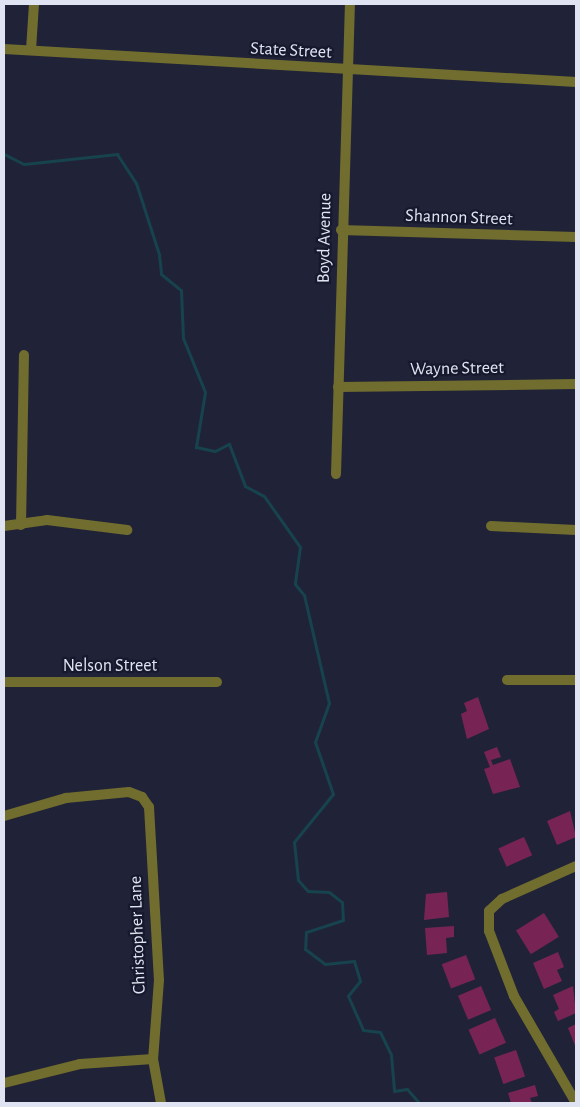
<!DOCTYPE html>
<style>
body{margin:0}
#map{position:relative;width:580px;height:1107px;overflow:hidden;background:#202337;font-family:"Alegreya Sans",sans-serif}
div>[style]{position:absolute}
.stream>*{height:3px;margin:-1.5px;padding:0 1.5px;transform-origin:1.5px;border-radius:1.5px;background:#17434e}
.building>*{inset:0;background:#772455;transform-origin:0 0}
.minor>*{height:10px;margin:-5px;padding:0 5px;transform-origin:5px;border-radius:5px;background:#716d2e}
span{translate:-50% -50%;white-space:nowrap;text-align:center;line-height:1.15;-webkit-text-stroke:4.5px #16192d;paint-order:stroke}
.street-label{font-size:18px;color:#e0e3f1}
.frame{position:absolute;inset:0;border:5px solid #e0e3f1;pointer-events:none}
</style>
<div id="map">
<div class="stream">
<i style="left:4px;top:154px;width:22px;rotate:27deg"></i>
<i style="left:24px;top:164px;width:94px;rotate:-6.1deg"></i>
<i style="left:117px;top:154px;width:35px;rotate:57deg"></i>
<i style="left:136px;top:183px;width:75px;rotate:72.1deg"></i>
<i style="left:159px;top:254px;width:20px;rotate:84deg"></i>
<i style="left:161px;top:274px;width:26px;rotate:39deg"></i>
<i style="left:181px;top:290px;width:48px;rotate:87.6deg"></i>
<i style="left:183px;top:338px;width:58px;rotate:67.8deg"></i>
<i style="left:205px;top:392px;width:56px;rotate:99.3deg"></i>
<i style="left:196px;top:447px;width:19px;rotate:12deg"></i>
<i style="left:215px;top:451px;width:16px;rotate:-27deg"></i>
<i style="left:229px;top:444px;width:45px;rotate:69.1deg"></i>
<i style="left:245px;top:486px;width:21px;rotate:28deg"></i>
<i style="left:264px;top:496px;width:62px;rotate:54.8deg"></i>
<i style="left:300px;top:547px;width:37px;rotate:98deg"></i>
<i style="left:295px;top:584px;width:14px;rotate:51deg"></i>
<i style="left:304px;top:595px;width:111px;rotate:77deg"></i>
<i style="left:329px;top:703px;width:41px;rotate:109.7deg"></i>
<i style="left:315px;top:742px;width:55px;rotate:70.9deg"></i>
<i style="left:333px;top:794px;width:62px;rotate:129.1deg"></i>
<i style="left:294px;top:842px;width:38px;rotate:84deg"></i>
<i style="left:298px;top:880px;width:15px;rotate:48deg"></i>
<i style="left:308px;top:891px;width:21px;rotate:3deg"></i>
<i style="left:329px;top:892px;width:16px;rotate:38deg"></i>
<i style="left:342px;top:902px;width:18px;rotate:87deg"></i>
<i style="left:343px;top:920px;width:39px;rotate:162deg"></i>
<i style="left:306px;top:932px;width:17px;rotate:93deg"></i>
<i style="left:305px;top:949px;width:25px;rotate:37deg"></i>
<i style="left:325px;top:964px;width:29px;rotate:-6deg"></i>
<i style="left:354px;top:961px;width:21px;rotate:73deg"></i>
<i style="left:360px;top:981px;width:19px;rotate:129deg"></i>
<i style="left:348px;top:996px;width:37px;rotate:66deg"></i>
<i style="left:363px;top:1030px;width:17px;rotate:7deg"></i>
<i style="left:380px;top:1032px;width:25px;rotate:64deg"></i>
<i style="left:391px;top:1055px;width:36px;rotate:85deg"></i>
<i style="left:394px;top:1091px;width:13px;rotate:-9deg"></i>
<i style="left:407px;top:1089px;width:18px;rotate:49deg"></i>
</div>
<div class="building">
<i style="clip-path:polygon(478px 697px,489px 729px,467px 739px,461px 714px,467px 711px,464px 703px)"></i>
<i style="clip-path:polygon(497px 747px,501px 757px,491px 760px,493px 765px,510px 759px,520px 787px,493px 794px,484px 769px,490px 767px,484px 752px)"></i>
<i style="clip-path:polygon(570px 811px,576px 837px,557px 845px,547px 821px)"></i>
<i style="left:524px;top:837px;width:20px;height:28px;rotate:66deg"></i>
<i style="clip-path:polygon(447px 892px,449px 917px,424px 920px,426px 894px)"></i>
<i style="left:544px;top:913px;width:28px;height:33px;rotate:58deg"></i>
<i style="clip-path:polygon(454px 926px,454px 937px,446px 938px,447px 953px,427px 955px,425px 928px)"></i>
<i style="clip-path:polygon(558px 952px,564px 967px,557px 970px,562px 981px,544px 989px,533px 963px)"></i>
<i style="left:466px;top:955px;width:26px;height:26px;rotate:69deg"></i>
<i style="left:481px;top:986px;width:26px;height:25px;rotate:67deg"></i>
<i style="clip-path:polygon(573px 986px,576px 1013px,558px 1021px,554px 1012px,559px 1009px,553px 995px)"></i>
<i style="left:495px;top:1018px;width:27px;height:29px;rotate:66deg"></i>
<i style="clip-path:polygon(576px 1024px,576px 1048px,568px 1028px)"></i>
<i style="left:516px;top:1050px;width:28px;height:23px;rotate:71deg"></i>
<i style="clip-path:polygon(535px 1085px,538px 1096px,530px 1098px,532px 1103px,511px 1103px,508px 1093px)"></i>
</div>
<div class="minor">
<i style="left:4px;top:49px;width:573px;rotate:3.3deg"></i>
<i style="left:31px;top:50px;width:46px;rotate:-86.3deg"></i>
<i style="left:341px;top:230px;width:235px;rotate:1.7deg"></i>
<i style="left:338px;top:387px;width:238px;rotate:-0.7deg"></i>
<i style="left:336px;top:474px;width:470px;rotate:-88.3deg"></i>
<i style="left:21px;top:525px;width:170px;rotate:-89deg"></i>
<i style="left:4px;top:526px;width:43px;rotate:-7.9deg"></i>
<i style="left:47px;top:520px;width:81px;rotate:7.1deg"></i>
<i style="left:491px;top:526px;width:85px;rotate:2.7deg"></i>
<i style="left:507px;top:680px;width:69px"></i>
<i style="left:4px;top:682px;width:213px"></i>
<i style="left:4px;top:816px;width:65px;rotate:-16.2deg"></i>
<i style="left:66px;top:798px;width:63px;rotate:-5.4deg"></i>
<i style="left:129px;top:792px;width:14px;rotate:21deg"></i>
<i style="left:142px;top:797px;width:12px;rotate:55deg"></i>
<i style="left:149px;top:807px;width:173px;rotate:86.7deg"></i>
<i style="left:159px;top:980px;width:79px;rotate:94.3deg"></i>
<i style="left:153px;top:1059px;width:45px;rotate:79.7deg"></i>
<i style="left:4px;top:1083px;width:78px;rotate:-14deg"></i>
<i style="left:80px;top:1064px;width:73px;rotate:-3.9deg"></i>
<i style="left:576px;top:1103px;width:124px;rotate:-120.1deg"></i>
<i style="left:514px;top:996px;width:70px;rotate:-111deg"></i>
<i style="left:489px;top:931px;width:20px;rotate:-90deg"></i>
<i style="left:489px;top:911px;width:18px;rotate:-43deg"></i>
<i style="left:502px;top:899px;width:81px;rotate:-24deg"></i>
</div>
<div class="street-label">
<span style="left:291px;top:51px;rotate:3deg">State Street</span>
<span style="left:459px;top:218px;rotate:2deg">Shannon Street</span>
<span style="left:325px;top:238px;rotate:-89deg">Boyd Avenue</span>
<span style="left:457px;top:369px;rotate:-1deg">Wayne Street</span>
<span style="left:110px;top:666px">Nelson Street</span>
<span style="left:138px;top:935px;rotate:-92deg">Christopher Lane</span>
</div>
<div class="frame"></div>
</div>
